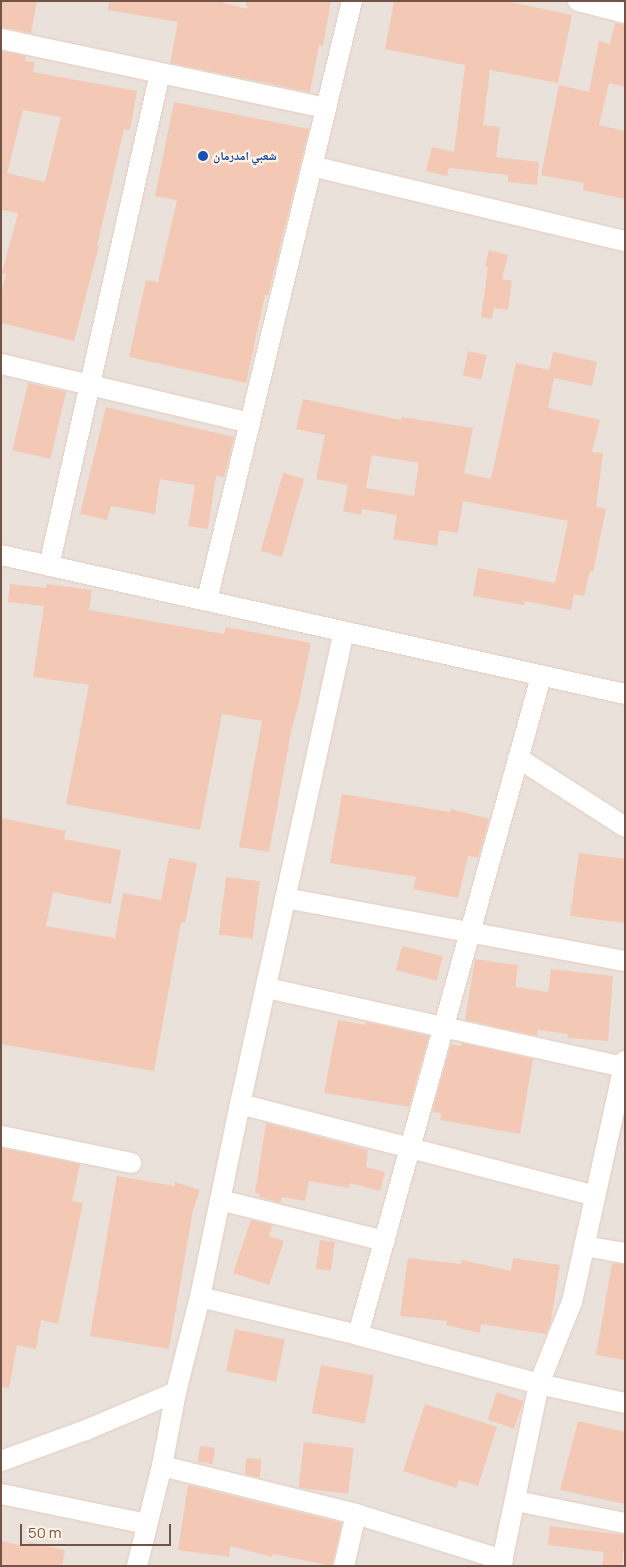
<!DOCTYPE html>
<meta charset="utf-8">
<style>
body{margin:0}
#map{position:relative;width:626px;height:1567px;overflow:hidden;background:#fdefdf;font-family:Manrope,"Noto Naskh Arabic",sans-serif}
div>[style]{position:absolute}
.industrial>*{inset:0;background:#eae1db;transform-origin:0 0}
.building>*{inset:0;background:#f3c9b5;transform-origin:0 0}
.roads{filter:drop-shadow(0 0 1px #e3ccbe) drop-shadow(0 0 1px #e3ccbe)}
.minor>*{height:20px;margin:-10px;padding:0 10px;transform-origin:10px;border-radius:10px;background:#fff}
.dots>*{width:14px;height:14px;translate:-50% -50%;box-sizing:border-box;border:2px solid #fff3e5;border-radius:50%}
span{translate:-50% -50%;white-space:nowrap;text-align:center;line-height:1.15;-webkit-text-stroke:4.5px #fff3e5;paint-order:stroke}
.transit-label{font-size:12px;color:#164399;font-weight:700}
.left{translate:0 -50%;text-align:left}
.frame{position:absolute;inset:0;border:2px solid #735346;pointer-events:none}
.scale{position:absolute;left:20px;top:1524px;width:151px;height:22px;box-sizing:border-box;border:2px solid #735346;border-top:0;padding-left:6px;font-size:15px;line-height:18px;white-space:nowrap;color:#735346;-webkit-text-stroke:4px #fff3e5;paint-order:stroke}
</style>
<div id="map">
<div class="industrial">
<i style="left:1px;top:1px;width:624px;height:1565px"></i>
</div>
<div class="building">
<i style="clip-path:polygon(1px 1px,37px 1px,31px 33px,1px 27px)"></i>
<i style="clip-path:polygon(109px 1px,216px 1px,248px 9px,245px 1px,331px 1px,323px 46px,319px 45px,310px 92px,170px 63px,178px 22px,108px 10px)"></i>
<i style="clip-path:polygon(394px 1px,506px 1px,572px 15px,558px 83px,490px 70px,483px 125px,500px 127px,496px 157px,539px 162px,537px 185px,508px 182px,508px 175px,449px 168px,447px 176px,426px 171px,432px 147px,454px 152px,465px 65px,385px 49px)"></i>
<i style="clip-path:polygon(615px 23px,625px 25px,625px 87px,609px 83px,599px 125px,625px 131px,625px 199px,583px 190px,584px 183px,541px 175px,559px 85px,589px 92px,599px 41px,610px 44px)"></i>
<i style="clip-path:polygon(evenodd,1px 51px,26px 56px,25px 61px,35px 62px,33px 72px,137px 91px,130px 130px,124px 129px,97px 246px,99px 246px,74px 341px,1px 323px,1px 294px,6px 274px,2px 273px,18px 213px,1px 210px,1px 51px,23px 110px,61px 117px,45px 182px,7px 173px,23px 110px)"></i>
<i style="clip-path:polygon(174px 102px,309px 129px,268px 295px,265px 295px,246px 383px,129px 357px,146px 280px,158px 282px,177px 200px,155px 196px)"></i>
<i style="clip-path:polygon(489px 250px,508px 255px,502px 279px,512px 281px,508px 310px,494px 308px,492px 319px,481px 317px,488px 267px,485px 266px)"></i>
<i style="left:468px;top:351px;width:19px;height:25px;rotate:12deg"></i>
<i style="clip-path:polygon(evenodd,553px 352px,597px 362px,592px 386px,554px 378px,548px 408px,600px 420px,592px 452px,603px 453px,596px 507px,606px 509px,593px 572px,590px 571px,584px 596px,574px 594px,571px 610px,525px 601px,524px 605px,473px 596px,478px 568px,555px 583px,568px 521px,463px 501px,458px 533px,439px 530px,437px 546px,393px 539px,397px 515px,362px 509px,361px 515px,343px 511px,348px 485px,316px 479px,325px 435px,296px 429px,303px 399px,401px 420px,402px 417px,473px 428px,464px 473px,491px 479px,516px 363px,549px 370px,553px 352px,372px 455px,419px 463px,414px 496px,366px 488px,372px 455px)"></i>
<i style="left:28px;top:383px;width:39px;height:69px;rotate:13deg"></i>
<i style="clip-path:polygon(106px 407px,234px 437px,224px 477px,216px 476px,208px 529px,188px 526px,195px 485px,160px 479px,155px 514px,111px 506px,107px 520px,80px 514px)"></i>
<i style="left:283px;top:473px;width:22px;height:81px;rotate:16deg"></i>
<i style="clip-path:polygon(10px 584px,46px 588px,47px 584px,92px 590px,89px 610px,224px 634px,226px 627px,311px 643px,298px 707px,292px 727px,269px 852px,239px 847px,262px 721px,222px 714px,200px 830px,66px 804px,89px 685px,33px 677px,44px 606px,8px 602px)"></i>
<i style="clip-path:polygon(342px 794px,450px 812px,451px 809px,489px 819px,478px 858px,468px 856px,458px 898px,413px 889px,416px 877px,330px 863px)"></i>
<i style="clip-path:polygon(1px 818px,66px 831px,64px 839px,121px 850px,111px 904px,53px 892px,46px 926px,115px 938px,123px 893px,161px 900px,169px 858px,197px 863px,185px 923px,181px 922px,154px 1071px,1px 1044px)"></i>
<i style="clip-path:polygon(579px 853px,625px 859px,625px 923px,570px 916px)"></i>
<i style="left:226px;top:877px;width:34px;height:58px;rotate:7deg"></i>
<i style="left:402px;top:946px;width:42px;height:25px;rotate:14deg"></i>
<i style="clip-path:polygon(475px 959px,518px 965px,515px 987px,548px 992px,551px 969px,613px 976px,608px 1041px,567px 1038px,568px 1034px,538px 1030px,537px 1036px,465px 1020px)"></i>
<i style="clip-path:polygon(338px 1020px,366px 1025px,366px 1022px,429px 1036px,409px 1107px,324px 1093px)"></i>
<i style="clip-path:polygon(462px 1043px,533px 1059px,520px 1134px,440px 1120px,441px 1113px,432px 1112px,451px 1044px,461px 1046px)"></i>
<i style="clip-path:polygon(266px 1123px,368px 1150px,366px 1167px,385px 1172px,380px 1191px,350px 1183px,349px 1188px,309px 1181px,305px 1201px,282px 1197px,280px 1203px,259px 1197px,260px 1194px,255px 1193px)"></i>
<i style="clip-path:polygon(1px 1148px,80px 1164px,72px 1201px,83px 1203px,58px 1324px,41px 1320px,36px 1349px,17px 1345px,9px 1388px,1px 1387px)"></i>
<i style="clip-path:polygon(117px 1176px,174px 1186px,175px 1182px,200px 1190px,193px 1210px,169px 1349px,90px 1336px)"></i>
<i style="clip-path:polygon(251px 1220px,273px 1225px,269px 1236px,284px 1241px,269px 1285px,233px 1273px)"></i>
<i style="left:320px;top:1240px;width:15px;height:29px;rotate:8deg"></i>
<i style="clip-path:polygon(408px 1258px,461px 1264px,462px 1260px,511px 1271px,513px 1258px,560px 1265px,551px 1321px,546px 1334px,481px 1324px,480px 1333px,446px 1325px,447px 1321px,400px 1316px)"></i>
<i style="clip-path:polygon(612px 1263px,625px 1265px,625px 1360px,596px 1355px)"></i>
<i style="left:235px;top:1329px;width:51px;height:43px;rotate:12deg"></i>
<i style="left:321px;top:1365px;width:54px;height:49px;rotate:11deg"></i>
<i style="left:497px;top:1392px;width:28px;height:29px;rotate:19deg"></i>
<i style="clip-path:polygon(425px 1404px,497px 1427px,478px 1486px,459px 1480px,456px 1488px,403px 1471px)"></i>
<i style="clip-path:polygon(578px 1421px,625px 1432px,625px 1504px,560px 1490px)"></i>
<i style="left:304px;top:1442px;width:50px;height:46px;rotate:7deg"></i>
<i style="left:200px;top:1446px;width:15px;height:16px;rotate:8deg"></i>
<i style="clip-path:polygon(246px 1458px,261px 1459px,260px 1478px,245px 1474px)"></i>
<i style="clip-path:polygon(188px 1485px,342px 1523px,332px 1566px,273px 1554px,272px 1557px,230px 1546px,229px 1557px,178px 1550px)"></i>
<i style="clip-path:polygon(550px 1526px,625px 1535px,622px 1566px,602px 1566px,604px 1552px,548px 1545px)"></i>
<i style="clip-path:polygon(1px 1541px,28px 1547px,29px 1542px,65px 1550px,62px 1566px,1px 1566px)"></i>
</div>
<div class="roads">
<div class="minor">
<i style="left:578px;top:1px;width:49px;rotate:14.3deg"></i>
<i style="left:1px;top:39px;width:332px;rotate:12deg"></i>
<i style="left:312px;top:166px;width:322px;rotate:13.5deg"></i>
<i style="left:1px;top:364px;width:256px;rotate:13.3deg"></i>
<i style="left:1px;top:555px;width:639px;rotate:12.56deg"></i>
<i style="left:49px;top:566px;width:505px;rotate:-77.31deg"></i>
<i style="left:207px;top:600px;width:616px;rotate:-76.39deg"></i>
<i style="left:518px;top:758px;width:127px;rotate:32.8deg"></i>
<i style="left:285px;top:898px;width:346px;rotate:10.5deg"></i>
<i style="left:267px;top:988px;width:365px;rotate:12.5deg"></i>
<i style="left:240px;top:1104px;width:367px;rotate:14.5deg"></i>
<i style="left:1px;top:1136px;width:133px;rotate:11.7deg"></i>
<i style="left:220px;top:1200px;width:170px;rotate:14deg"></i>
<i style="left:584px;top:1246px;width:42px;rotate:9.7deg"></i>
<i style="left:200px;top:1297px;width:163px;rotate:13.5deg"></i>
<i style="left:358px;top:1335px;width:188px;rotate:15.1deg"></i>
<i style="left:539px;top:1384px;width:88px;rotate:12.5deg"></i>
<i style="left:358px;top:1335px;width:683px;rotate:-74.46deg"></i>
<i style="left:1px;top:1461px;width:90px;rotate:-20deg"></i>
<i style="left:86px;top:1430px;width:98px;rotate:-22.9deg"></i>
<i style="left:162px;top:1466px;width:200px;rotate:13.9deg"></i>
<i style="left:356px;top:1514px;width:154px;rotate:17.4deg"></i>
<i style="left:1px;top:1494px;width:149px;rotate:11.6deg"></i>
<i style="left:516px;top:1501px;width:111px;rotate:11.4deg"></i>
<i style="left:137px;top:1566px;width:103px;rotate:-76deg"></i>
<i style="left:162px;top:1466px;width:75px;rotate:-79.3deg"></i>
<i style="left:176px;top:1392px;width:98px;rotate:-75.8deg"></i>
<i style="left:200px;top:1297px;width:197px;rotate:-78.3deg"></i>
<i style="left:240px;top:1104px;width:483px;rotate:-77.6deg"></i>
<i style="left:344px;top:1566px;width:53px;rotate:-77deg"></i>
<i style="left:501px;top:1566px;width:186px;rotate:-78.2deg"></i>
<i style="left:539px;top:1384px;width:88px;rotate:-68.1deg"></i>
<i style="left:572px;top:1302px;width:247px;rotate:-77.6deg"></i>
</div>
</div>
<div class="dots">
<i style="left:203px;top:156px;background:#1a4fb4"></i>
</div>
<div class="transit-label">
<span class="left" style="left:213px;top:156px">شعبي امدرمان</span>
</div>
<div class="frame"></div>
<div class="scale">50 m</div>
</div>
